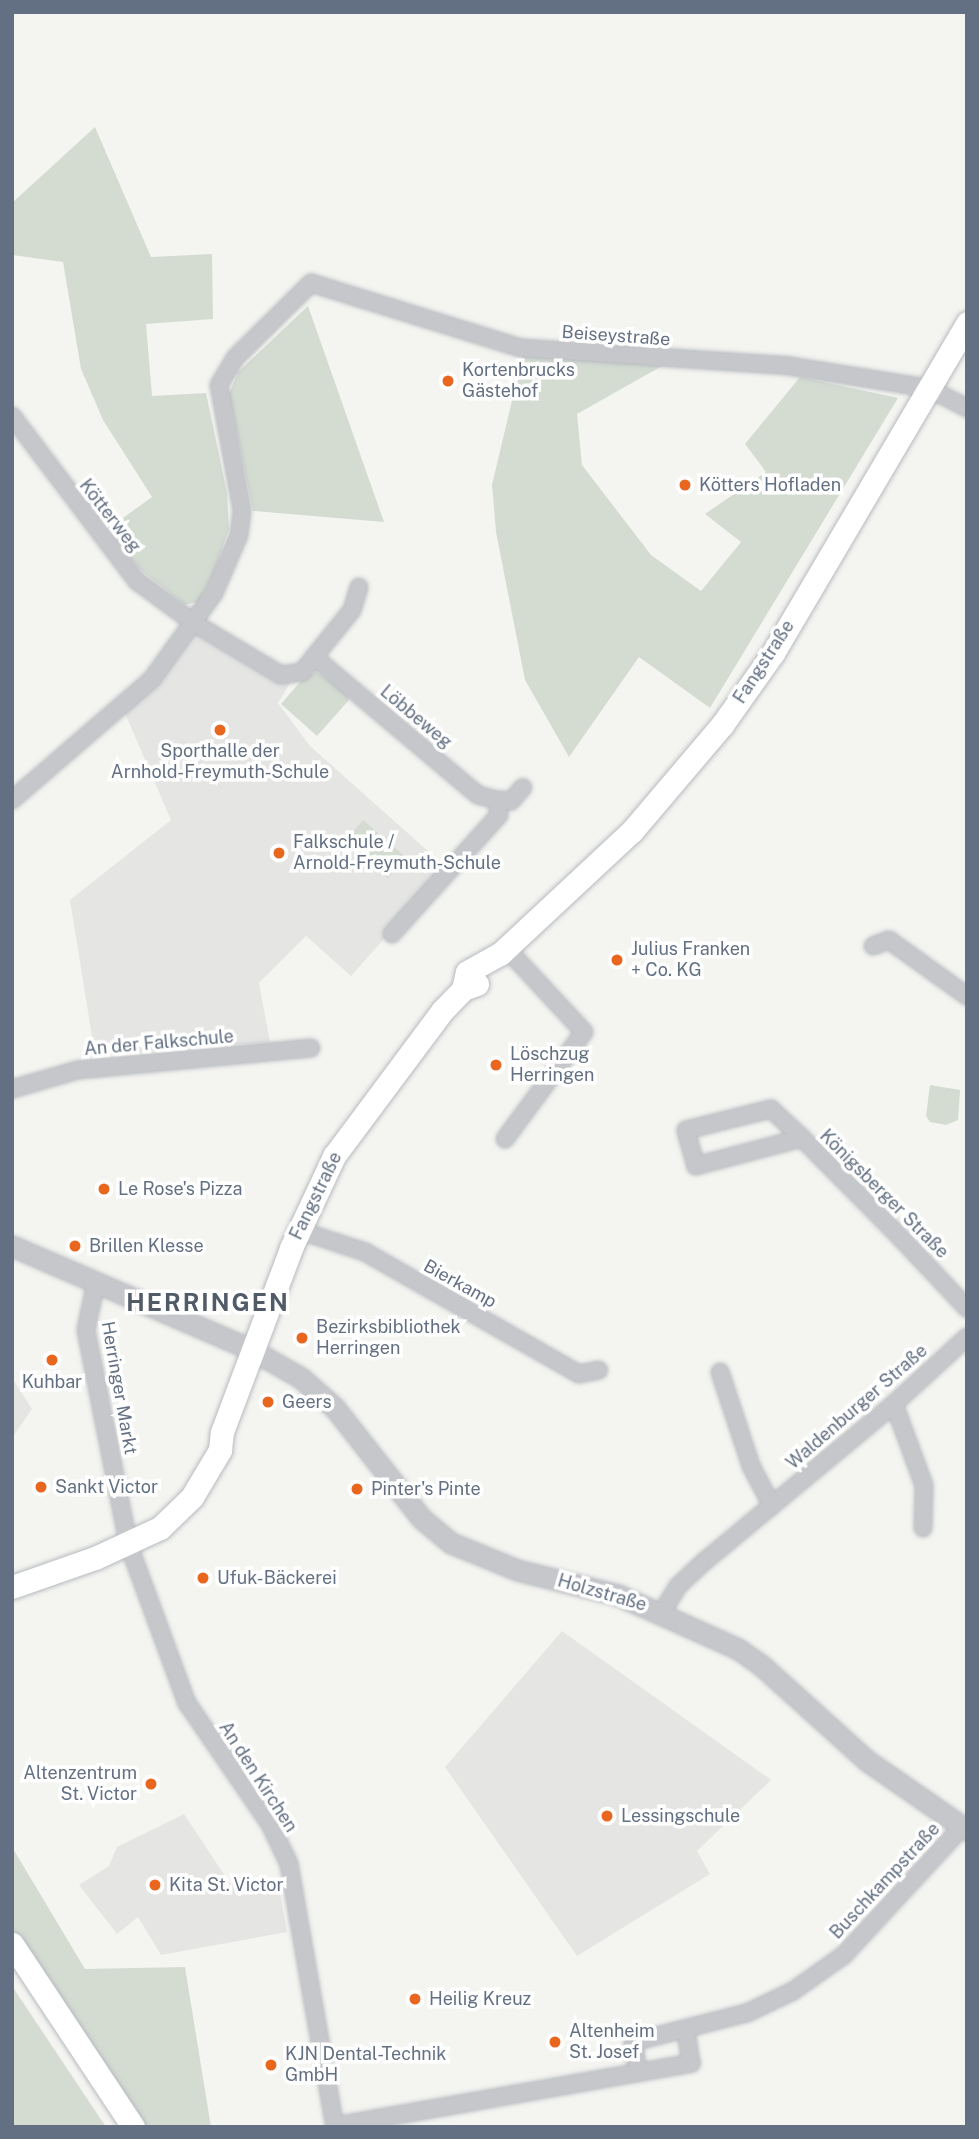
<!DOCTYPE html>
<meta charset="utf-8">
<style>
body{margin:0}
#map{position:relative;width:979px;height:2139px;overflow:hidden;background:#f4f5f1;font-family:"Public Sans",sans-serif}
div>[style]{position:absolute}
.built>*{inset:0;background:#e5e6e4}
.green>*{inset:0;background:#d4dcd2;transform-origin:0 0}
.roads{filter:drop-shadow(0 0 2px #b7babf) drop-shadow(0 0 2px #b7babf)}
.minor>*{height:16px;margin:-8px;padding:0 8px;transform-origin:8px;border-radius:8px;background:#c5c7cb}
.tertiary>*{height:19px;margin:-9.5px;padding:0 9.5px;transform-origin:9.5px;border-radius:9.5px;background:#c5c7cb}
.secondary>*{height:23px;margin:-11.5px;padding:0 11.5px;transform-origin:11.5px;border-radius:11.5px;background:#fff}
.dots>*{width:19px;height:19px;translate:-50% -50%;box-sizing:border-box;border:4px solid #fff;border-radius:50%}
span{translate:-50% -50%;white-space:nowrap;text-align:center;line-height:1.15;-webkit-text-stroke:7px #fff;paint-order:stroke}
.street-label{font-size:18px;color:#637083}
.poi-label{font-size:18px;color:#637083}
.left{translate:0 -50%;text-align:left}
.right{translate:-100% -50%;text-align:right}
.district-label{font-size:24px;color:#515b68;font-weight:700;letter-spacing:2px}
.frame{position:absolute;inset:0;border:14px solid #637083;pointer-events:none}
</style>
<div id="map">
<div class="built">
<i style="clip-path:polygon(195px 627px,293px 678px,278px 703px,310px 746px,447px 868px,351px 976px,306px 936px,259px 983px,270px 1042px,95px 1055px,70px 900px,171px 820px,124px 711px)"></i>
<i style="clip-path:polygon(12px 1378px,32px 1409px,12px 1438px)"></i>
<i style="clip-path:polygon(562px 1631px,771px 1780px,697px 1851px,710px 1874px,577px 1956px,445px 1767px)"></i>
<i style="clip-path:polygon(184px 1814px,231px 1885px,248px 1877px,260px 1890px,279px 1888px,287px 1932px,161px 1955px,138px 1917px,117px 1934px,79px 1885px,109px 1866px,117px 1847px)"></i>
</div>
<div class="green">
<i style="clip-path:polygon(95px 127px,151px 257px,212px 254px,213px 319px,146px 324px,152px 396px,206px 393px,227px 493px,229px 529px,213px 575px,200px 601px,185px 605px,142px 571px,106px 530px,152px 497px,103px 420px,81px 369px,63px 262px,12px 255px,12px 203px)"></i>
<i style="clip-path:polygon(308px 306px,384px 522px,253px 511px,229px 394px,238px 372px)"></i>
<i style="clip-path:polygon(524px 350px,662px 366px,577px 414px,582px 465px,651px 555px,701px 591px,741px 542px,705px 514px,766px 472px,745px 444px,800px 377px,898px 398px,710px 708px,639px 657px,569px 757px,525px 680px,496px 532px,492px 485px)"></i>
<i style="clip-path:polygon(316px 672px,347px 693px,349px 700px,317px 736px,281px 704px,305px 676px)"></i>
<i style="left:363px;top:820px;width:57px;height:28px;rotate:41deg"></i>
<i style="clip-path:polygon(930px 1085px,960px 1090px,958px 1120px,946px 1125px,930px 1122px,926px 1116px)"></i>
<i style="clip-path:polygon(12px 1847px,85px 1969px,185px 1967px,211px 2127px,144px 2127px,12px 1928px)"></i>
<i style="clip-path:polygon(12px 1986px,106px 2127px,12px 2127px)"></i>
</div>
<div class="roads">
<div class="minor">
<i style="left:12px;top:416px;width:207px;rotate:52.9deg"></i>
<i style="left:137px;top:581px;width:71px;rotate:36.4deg"></i>
<i style="left:194px;top:623px;width:101px;rotate:30.9deg"></i>
<i style="left:281px;top:675px;width:21px;rotate:-8deg"></i>
<i style="left:302px;top:672px;width:19px;rotate:-51deg"></i>
<i style="left:314px;top:657px;width:214px;rotate:40.1deg"></i>
<i style="left:478px;top:795px;width:20px;rotate:15deg"></i>
<i style="left:497px;top:800px;width:15px;rotate:82deg"></i>
<i style="left:499px;top:815px;width:160px;rotate:132deg"></i>
<i style="left:314px;top:657px;width:60px;rotate:-51deg"></i>
<i style="left:352px;top:610px;width:24px;rotate:-73deg"></i>
<i style="left:12px;top:800px;width:185px;rotate:-40.8deg"></i>
<i style="left:152px;top:679px;width:106px;rotate:-54.2deg"></i>
<i style="left:214px;top:593px;width:63px;rotate:-66.7deg"></i>
<i style="left:239px;top:535px;width:25px;rotate:-83deg"></i>
<i style="left:242px;top:510px;width:127px;rotate:-100.4deg"></i>
<i style="left:219px;top:385px;width:31px;rotate:-59deg"></i>
<i style="left:235px;top:358px;width:107px;rotate:-44.6deg"></i>
<i style="left:311px;top:283px;width:220px;rotate:17.2deg"></i>
<i style="left:521px;top:348px;width:269px;rotate:3.8deg"></i>
<i style="left:789px;top:366px;width:141px;rotate:9deg"></i>
<i style="left:928px;top:388px;width:44px;rotate:27.1deg"></i>
<i style="left:497px;top:800px;width:14px;rotate:4deg"></i>
<i style="left:511px;top:801px;width:18px;rotate:-49deg"></i>
<i style="left:873px;top:946px;width:17px;rotate:-21deg"></i>
<i style="left:889px;top:940px;width:96px;rotate:35.7deg"></i>
<i style="left:12px;top:1089px;width:69px;rotate:-16.1deg"></i>
<i style="left:78px;top:1070px;width:234px;rotate:-5.4deg"></i>
<i style="left:802px;top:1138px;width:110px;rotate:165.2deg"></i>
<i style="left:696px;top:1166px;width:37px;rotate:-106deg"></i>
<i style="left:686px;top:1130px;width:88px;rotate:-13.9deg"></i>
<i style="left:771px;top:1109px;width:42px;rotate:43.1deg"></i>
<i style="left:802px;top:1138px;width:3px;rotate:45deg"></i>
<i style="left:804px;top:1140px;width:136px;rotate:45.3deg"></i>
<i style="left:900px;top:1237px;width:98px;rotate:46.7deg"></i>
<i style="left:505px;top:1139px;width:133px;rotate:-53.6deg"></i>
<i style="left:584px;top:1032px;width:115px;rotate:-132.9deg"></i>
<i style="left:298px;top:1230px;width:71px;rotate:18.2deg"></i>
<i style="left:365px;top:1252px;width:246px;rotate:29.7deg"></i>
<i style="left:579px;top:1374px;width:20px;rotate:-11deg"></i>
<i style="left:96px;top:1282px;width:49px;rotate:101.8deg"></i>
<i style="left:86px;top:1330px;width:217px;rotate:78.8deg"></i>
<i style="left:128px;top:1543px;width:171px;rotate:69.8deg"></i>
<i style="left:187px;top:1703px;width:147px;rotate:55.6deg"></i>
<i style="left:270px;top:1824px;width:44px;rotate:64.6deg"></i>
<i style="left:289px;top:1864px;width:267px;rotate:80.1deg"></i>
<i style="left:720px;top:1372px;width:99px;rotate:71.7deg"></i>
<i style="left:751px;top:1466px;width:45px;rotate:62.3deg"></i>
<i style="left:894px;top:1404px;width:86px;rotate:69.7deg"></i>
<i style="left:924px;top:1485px;width:43px;rotate:91.3deg"></i>
<i style="left:662px;top:1612px;width:31px;rotate:-58deg"></i>
<i style="left:678px;top:1586px;width:37px;rotate:-43deg"></i>
<i style="left:705px;top:1561px;width:246px;rotate:-39.7deg"></i>
<i style="left:894px;top:1404px;width:99px;rotate:-42.5deg"></i>
<i style="left:638px;top:2072px;width:30px;rotate:-99deg"></i>
<i style="left:633px;top:2042px;width:118px;rotate:-14.3deg"></i>
<i style="left:747px;top:2013px;width:51px;rotate:-25.6deg"></i>
<i style="left:793px;top:1991px;width:62px;rotate:-35.2deg"></i>
<i style="left:844px;top:1955px;width:174px;rotate:-47.3deg"></i>
<i style="left:335px;top:2126px;width:362px;rotate:-10deg"></i>
<i style="left:691px;top:2063px;width:31px;rotate:-99deg"></i>
</div>
<div class="tertiary">
<i style="left:12px;top:1246px;width:262px;rotate:23.4deg"></i>
<i style="left:252px;top:1350px;width:56px;rotate:29.7deg"></i>
<i style="left:301px;top:1378px;width:44px;rotate:41.3deg"></i>
<i style="left:334px;top:1407px;width:141px;rotate:51.9deg"></i>
<i style="left:421px;top:1518px;width:39px;rotate:40deg"></i>
<i style="left:451px;top:1543px;width:71px;rotate:22.2deg"></i>
<i style="left:517px;top:1570px;width:104px;rotate:13.9deg"></i>
<i style="left:618px;top:1595px;width:132px;rotate:24.2deg"></i>
<i style="left:738px;top:1649px;width:28px;rotate:35deg"></i>
<i style="left:761px;top:1665px;width:142px;rotate:42.1deg"></i>
<i style="left:866px;top:1760px;width:123px;rotate:34.7deg"></i>
</div>
<div class="secondary">
<i style="left:463px;top:989px;width:17px;rotate:-77deg"></i>
<i style="left:467px;top:972px;width:39px;rotate:-29deg"></i>
<i style="left:501px;top:953px;width:179px;rotate:-43deg"></i>
<i style="left:632px;top:831px;width:139px;rotate:-49.7deg"></i>
<i style="left:722px;top:725px;width:88px;rotate:-54.7deg"></i>
<i style="left:773px;top:653px;width:383px;rotate:-59.5deg"></i>
<i style="left:12px;top:1587px;width:88px;rotate:-19.3deg"></i>
<i style="left:95px;top:1558px;width:72px;rotate:-24.8deg"></i>
<i style="left:160px;top:1528px;width:45px;rotate:-44.1deg"></i>
<i style="left:192px;top:1497px;width:55px;rotate:-59.2deg"></i>
<i style="left:220px;top:1450px;width:18px;rotate:-84deg"></i>
<i style="left:222px;top:1432px;width:197px;rotate:-69.4deg"></i>
<i style="left:291px;top:1248px;width:102px;rotate:-64.9deg"></i>
<i style="left:334px;top:1156px;width:181px;rotate:-53.3deg"></i>
<i style="left:442px;top:1011px;width:30px;rotate:-46deg"></i>
<i style="left:463px;top:989px;width:15px;rotate:-20deg"></i>
<i style="left:12px;top:1944px;width:219px;rotate:56.5deg"></i>
</div>
</div>
<div class="dots">
<i style="left:448px;top:381px;background:#e8661e"></i>
<i style="left:685px;top:485px;background:#e8661e"></i>
<i style="left:220px;top:730px;background:#e8661e"></i>
<i style="left:279px;top:853px;background:#e8661e"></i>
<i style="left:617px;top:960px;background:#e8661e"></i>
<i style="left:496px;top:1065px;background:#e8661e"></i>
<i style="left:104px;top:1189px;background:#e8661e"></i>
<i style="left:75px;top:1246px;background:#e8661e"></i>
<i style="left:302px;top:1338px;background:#e8661e"></i>
<i style="left:52px;top:1360px;background:#e8661e"></i>
<i style="left:268px;top:1402px;background:#e8661e"></i>
<i style="left:41px;top:1487px;background:#e8661e"></i>
<i style="left:357px;top:1489px;background:#e8661e"></i>
<i style="left:203px;top:1578px;background:#e8661e"></i>
<i style="left:151px;top:1784px;background:#e8661e"></i>
<i style="left:607px;top:1816px;background:#e8661e"></i>
<i style="left:155px;top:1885px;background:#e8661e"></i>
<i style="left:415px;top:1999px;background:#e8661e"></i>
<i style="left:555px;top:2042px;background:#e8661e"></i>
<i style="left:271px;top:2065px;background:#e8661e"></i>
</div>
<div class="street-label">
<span style="left:616px;top:336px;rotate:4deg">Beiseystraße</span>
<span style="left:110px;top:516px;rotate:52deg">Kötterweg</span>
<span style="left:764px;top:662px;rotate:-57deg">Fangstraße</span>
<span style="left:416px;top:717px;rotate:40deg">Löbbeweg</span>
<span style="left:159px;top:1043px;rotate:-5deg">An der Falkschule</span>
<span style="left:884px;top:1194px;rotate:45deg">Königsberger Straße</span>
<span style="left:316px;top:1196px;rotate:-64deg">Fangstraße</span>
<span style="left:460px;top:1284px;rotate:29deg">Bierkamp</span>
<span style="left:119px;top:1388px;rotate:80deg">Herringer Markt</span>
<span style="left:857px;top:1407px;rotate:-41deg">Waldenburger Straße</span>
<span style="left:602px;top:1593px;rotate:16deg">Holzstraße</span>
<span style="left:258px;top:1777px;rotate:57deg">An den Kirchen</span>
<span style="left:885px;top:1881px;rotate:-47deg">Buschkampstraße</span>
</div>
<div class="poi-label">
<span class="left" style="left:462px;top:381px">Kortenbrucks<br>Gästehof</span>
<span class="left" style="left:699px;top:485px">Kötters Hofladen</span>
<span style="left:220px;top:762px">Sporthalle der<br>Arnhold-Freymuth-Schule</span>
<span class="left" style="left:293px;top:853px">Falkschule /<br>Arnold-Freymuth-Schule</span>
<span class="left" style="left:631px;top:960px">Julius Franken<br>+ Co. KG</span>
<span class="left" style="left:510px;top:1065px">Löschzug<br>Herringen</span>
<span class="left" style="left:118px;top:1189px">Le Rose's Pizza</span>
<span class="left" style="left:89px;top:1246px">Brillen Klesse</span>
<span class="left" style="left:316px;top:1338px">Bezirksbibliothek<br>Herringen</span>
<span style="left:52px;top:1382px">Kuhbar</span>
<span class="left" style="left:282px;top:1402px">Geers</span>
<span class="left" style="left:55px;top:1487px">Sankt Victor</span>
<span class="left" style="left:371px;top:1489px">Pinter's Pinte</span>
<span class="left" style="left:217px;top:1578px">Ufuk-Bäckerei</span>
<span class="right" style="left:137px;top:1784px">Altenzentrum<br>St. Victor</span>
<span class="left" style="left:621px;top:1816px">Lessingschule</span>
<span class="left" style="left:169px;top:1885px">Kita St. Victor</span>
<span class="left" style="left:429px;top:1999px">Heilig Kreuz</span>
<span class="left" style="left:569px;top:2042px">Altenheim<br>St. Josef</span>
<span class="left" style="left:285px;top:2065px">KJN Dental-Technik<br>GmbH</span>
</div>
<div class="district-label">
<span style="left:208px;top:1303px">HERRINGEN</span>
</div>
<div class="frame"></div>
</div>
